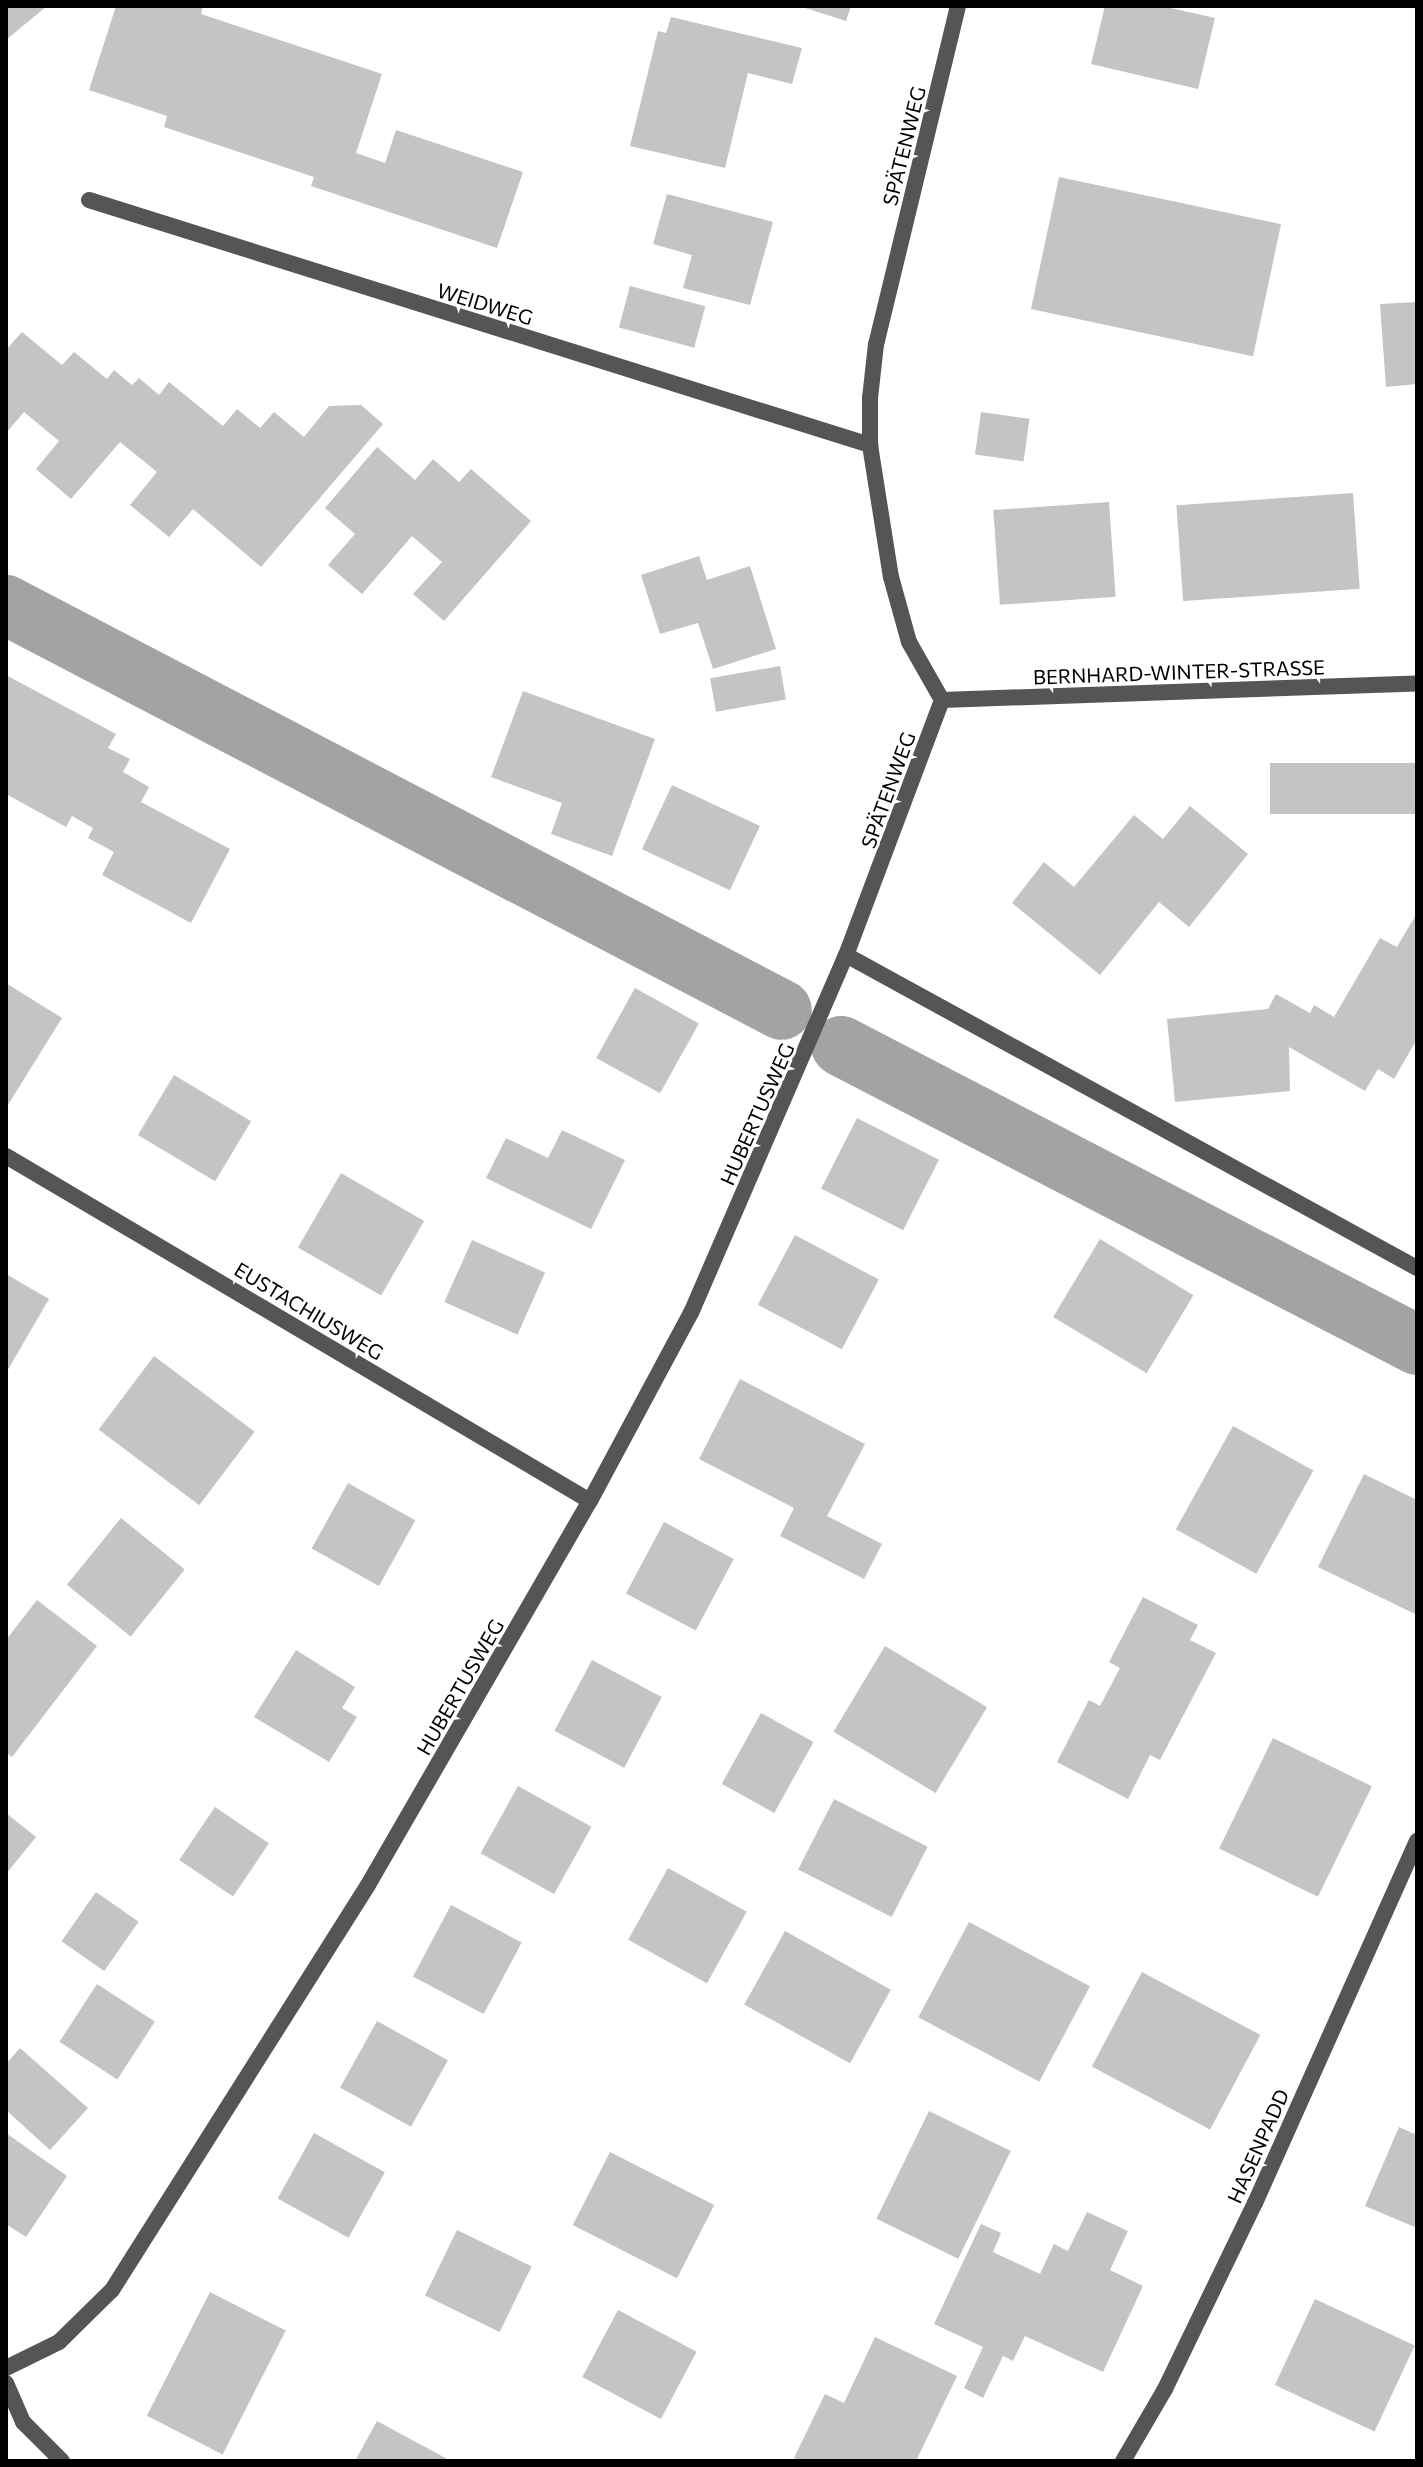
<!DOCTYPE html>
<meta charset="utf-8">
<style>
body{margin:0}
#map{position:relative;width:1423px;height:2467px;overflow:hidden;background:#fff;font-family:Commissioner,sans-serif}
div>[style]{position:absolute}
.canal>*{height:60px;margin:-30px;padding:0 30px;transform-origin:30px;border-radius:30px;background:#a3a3a3}
.building>*{inset:0;background:#c4c4c4;transform-origin:0 0}
.street>*{height:16px;margin:-8px;padding:0 8px;transform-origin:8px;border-radius:8px;background:#555}
span{translate:-50% -50%;white-space:nowrap;text-align:center;line-height:1.15;-webkit-text-stroke:6px #fff;paint-order:stroke}
.street-label{font-size:20px;color:#000}
.frame{position:absolute;inset:0;border:8px solid #000;pointer-events:none}
</style>
<div id="map">
<div class="canal">
<i style="left:6px;top:605px;width:875px;rotate:27.56deg"></i>
<i style="left:841px;top:1046px;width:649px;rotate:27.43deg"></i>
</div>
<div class="building">
<i style="clip-path:polygon(6px 6px,47px 6px,6px 40px)"></i>
<i style="clip-path:polygon(116px 6px,203px 6px,201px 14px,382px 74px,356px 153px,385px 163px,396px 130px,523px 172px,497px 248px,311px 186px,314px 177px,164px 127px,167px 116px,89px 90px)"></i>
<i style="clip-path:polygon(799px 6px,851px 6px,846px 21px)"></i>
<i style="clip-path:polygon(1105px 6px,1162px 6px,1215px 18px,1198px 89px,1091px 64px)"></i>
<i style="clip-path:polygon(671px 17px,802px 48px,792px 84px,748px 73px,725px 168px,630px 146px,658px 31px,666px 33px)"></i>
<i style="left:1059px;top:177px;width:227px;height:135px;rotate:12deg"></i>
<i style="clip-path:polygon(667px 194px,773px 222px,750px 305px,683px 288px,692px 255px,653px 244px)"></i>
<i style="left:630px;top:286px;width:78px;height:43px;rotate:15deg"></i>
<i style="clip-path:polygon(1417px 302px,1417px 384px,1386px 387px,1380px 304px)"></i>
<i style="clip-path:polygon(22px 332px,62px 365px,74px 352px,107px 379px,114px 370px,132px 385px,139px 378px,159px 395px,169px 382px,223px 426px,237px 409px,260px 428px,274px 412px,304px 437px,329px 406px,361px 405px,383px 424px,261px 567px,193px 509px,169px 537px,130px 505px,157px 472px,120px 442px,71px 499px,36px 469px,59px 441px,24px 412px,6px 433px,6px 350px)"></i>
<i style="left:981px;top:412px;width:49px;height:43px;rotate:8deg"></i>
<i style="clip-path:polygon(377px 447px,415px 480px,433px 459px,459px 482px,471px 469px,531px 521px,444px 621px,413px 594px,442px 562px,412px 536px,362px 594px,328px 565px,355px 534px,325px 508px)"></i>
<i style="left:1353px;top:493px;width:96px;height:177px;rotate:86deg"></i>
<i style="left:1109px;top:502px;width:95px;height:116px;rotate:86deg"></i>
<i style="clip-path:polygon(699px 556px,707px 580px,750px 566px,776px 649px,713px 669px,698px 623px,660px 634px,641px 575px)"></i>
<i style="left:780px;top:666px;width:34px;height:71px;rotate:80deg"></i>
<i style="clip-path:polygon(6px 675px,116px 734px,108px 748px,130px 759px,123px 772px,149px 787px,141px 802px,230px 849px,191px 923px,102px 875px,114px 852px,88px 838px,93px 828px,72px 816px,66px 827px,6px 794px)"></i>
<i style="clip-path:polygon(523px 691px,655px 739px,612px 856px,551px 834px,562px 803px,491px 777px)"></i>
<i style="left:1417px;top:763px;width:51px;height:147px;rotate:90deg"></i>
<i style="left:672px;top:785px;width:97px;height:71px;rotate:25deg"></i>
<i style="clip-path:polygon(1190px 806px,1248px 854px,1189px 927px,1159px 902px,1100px 975px,1012px 903px,1044px 862px,1074px 887px,1134px 815px,1163px 839px)"></i>
<i style="clip-path:polygon(1417px 913px,1417px 1039px,1394px 1079px,1378px 1069px,1365px 1091px,1289px 1047px,1290px 1091px,1175px 1102px,1167px 1019px,1268px 1009px,1276px 994px,1310px 1013px,1314px 1005px,1334px 1017px,1380px 938px,1397px 947px)"></i>
<i style="clip-path:polygon(6px 983px,62px 1018px,6px 1108px)"></i>
<i style="left:635px;top:988px;width:73px;height:80px;rotate:29deg"></i>
<i style="left:174px;top:1075px;width:90px;height:70px;rotate:31deg"></i>
<i style="left:857px;top:1118px;width:92px;height:79px;rotate:27deg"></i>
<i style="clip-path:polygon(562px 1130px,625px 1160px,591px 1229px,486px 1178px,506px 1138px,548px 1158px)"></i>
<i style="left:341px;top:1173px;width:96px;height:86px;rotate:30deg"></i>
<i style="left:795px;top:1235px;width:95px;height:79px;rotate:28deg"></i>
<i style="left:1100px;top:1239px;width:109px;height:91px;rotate:31deg"></i>
<i style="left:472px;top:1240px;width:80px;height:68px;rotate:24deg"></i>
<i style="clip-path:polygon(6px 1274px,49px 1299px,6px 1373px)"></i>
<i style="left:154px;top:1356px;width:126px;height:92px;rotate:37deg"></i>
<i style="clip-path:polygon(740px 1379px,865px 1444px,827px 1516px,882px 1544px,864px 1579px,780px 1536px,794px 1508px,699px 1459px)"></i>
<i style="left:1233px;top:1426px;width:92px;height:118px;rotate:29deg"></i>
<i style="clip-path:polygon(1364px 1474px,1417px 1500px,1417px 1615px,1318px 1567px)"></i>
<i style="left:348px;top:1483px;width:77px;height:75px;rotate:29deg"></i>
<i style="left:121px;top:1518px;width:82px;height:86px;rotate:39deg"></i>
<i style="left:664px;top:1522px;width:79px;height:81px;rotate:28deg"></i>
<i style="clip-path:polygon(1143px 1597px,1198px 1625px,1190px 1640px,1216px 1653px,1160px 1760px,1150px 1755px,1128px 1799px,1057px 1762px,1089px 1700px,1100px 1706px,1120px 1668px,1109px 1662px)"></i>
<i style="clip-path:polygon(37px 1600px,97px 1646px,12px 1757px,6px 1752px,6px 1640px)"></i>
<i style="left:885px;top:1646px;width:119px;height:100px;rotate:31deg"></i>
<i style="clip-path:polygon(296px 1650px,355px 1687px,342px 1708px,357px 1717px,329px 1762px,254px 1717px)"></i>
<i style="left:592px;top:1660px;width:79px;height:80px;rotate:28deg"></i>
<i style="left:761px;top:1713px;width:60px;height:81px;rotate:29deg"></i>
<i style="left:1273px;top:1738px;width:110px;height:123px;rotate:26deg"></i>
<i style="left:518px;top:1786px;width:84px;height:77px;rotate:29deg"></i>
<i style="left:834px;top:1799px;width:105px;height:79px;rotate:27deg"></i>
<i style="left:215px;top:1807px;width:65px;height:64px;rotate:34deg"></i>
<i style="clip-path:polygon(6px 1813px,36px 1837px,6px 1874px)"></i>
<i style="left:668px;top:1868px;width:90px;height:82px;rotate:29deg"></i>
<i style="left:96px;top:1892px;width:52px;height:60px;rotate:35deg"></i>
<i style="left:451px;top:1905px;width:80px;height:81px;rotate:28deg"></i>
<i style="left:969px;top:1922px;width:137px;height:108px;rotate:28deg"></i>
<i style="left:785px;top:1931px;width:121px;height:84px;rotate:29deg"></i>
<i style="left:1142px;top:1972px;width:134px;height:107px;rotate:28deg"></i>
<i style="left:97px;top:1984px;width:69px;height:69px;rotate:33deg"></i>
<i style="left:377px;top:2021px;width:81px;height:76px;rotate:29deg"></i>
<i style="clip-path:polygon(20px 2048px,88px 2108px,50px 2150px,6px 2110px,6px 2064px)"></i>
<i style="left:929px;top:2111px;width:91px;height:120px;rotate:26deg"></i>
<i style="clip-path:polygon(1399px 2127px,1417px 2135px,1417px 2228px,1365px 2206px)"></i>
<i style="clip-path:polygon(6px 2133px,67px 2176px,26px 2237px,6px 2224px)"></i>
<i style="left:314px;top:2133px;width:81px;height:75px;rotate:29deg"></i>
<i style="left:610px;top:2152px;width:117px;height:82px;rotate:27deg"></i>
<i style="clip-path:polygon(1087px 2212px,1128px 2231px,1110px 2270px,1143px 2286px,1103px 2372px,1025px 2336px,1013px 2361px,1003px 2356px,983px 2398px,964px 2388px,983px 2347px,934px 2324px,981px 2224px,1001px 2233px,993px 2252px,1040px 2274px,1054px 2244px,1068px 2251px)"></i>
<i style="left:457px;top:2230px;width:83px;height:73px;rotate:26deg"></i>
<i style="left:210px;top:2292px;width:85px;height:139px;rotate:27deg"></i>
<i style="left:1315px;top:2299px;width:110px;height:95px;rotate:25deg"></i>
<i style="left:618px;top:2310px;width:89px;height:76px;rotate:28deg"></i>
<i style="clip-path:polygon(875px 2337px,957px 2376px,916px 2461px,801px 2461px,794px 2458px,825px 2394px,844px 2403px)"></i>
<i style="clip-path:polygon(377px 2421px,451px 2461px,355px 2461px)"></i>
</div>
<div class="street">
<i style="left:958px;top:6px;width:348px;rotate:103.6deg"></i>
<i style="left:876px;top:344px;width:54px;rotate:96.3deg"></i>
<i style="left:870px;top:398px;width:47px;rotate:90deg"></i>
<i style="left:870px;top:445px;width:134px;rotate:81deg"></i>
<i style="left:891px;top:577px;width:67px;rotate:74.5deg"></i>
<i style="left:909px;top:642px;width:67px;rotate:60.4deg"></i>
<i style="left:942px;top:700px;width:272px;rotate:110.6deg"></i>
<i style="left:846px;top:955px;width:651px;rotate:28.73deg"></i>
<i style="left:89px;top:200px;width:819px;rotate:17.42deg"></i>
<i style="left:942px;top:700px;width:475px;rotate:-2deg"></i>
<i style="left:6px;top:1156px;width:678px;rotate:30.57deg"></i>
<i style="left:6px;top:2368px;width:59px;rotate:-26.1deg"></i>
<i style="left:59px;top:2342px;width:74px;rotate:-44.5deg"></i>
<i style="left:112px;top:2290px;width:479px;rotate:-57.7deg"></i>
<i style="left:368px;top:1885px;width:444px;rotate:-60deg"></i>
<i style="left:590px;top:1501px;width:213px;rotate:-61.8deg"></i>
<i style="left:691px;top:1313px;width:390px;rotate:-66.6deg"></i>
<i style="left:6px;top:2383px;width:43px;rotate:66.4deg"></i>
<i style="left:23px;top:2422px;width:55px;rotate:45deg"></i>
<i style="left:1123px;top:2461px;width:83px;rotate:-59.7deg"></i>
<i style="left:1165px;top:2389px;width:207px;rotate:-64.2deg"></i>
<i style="left:1255px;top:2203px;width:397px;rotate:-65.9deg"></i>
</div>
<div class="street-label">
<span style="left:904px;top:146px;rotate:-76deg">SPÄTENWEG</span>
<span style="left:485px;top:304px;rotate:17deg">WEIDWEG</span>
<span style="left:1179px;top:672px;rotate:-2deg">BERNHARD-WINTER-STRASSE</span>
<span style="left:888px;top:790px;rotate:-70deg">SPÄTENWEG</span>
<span style="left:757px;top:1114px;rotate:-66deg">HUBERTUSWEG</span>
<span style="left:309px;top:1311px;rotate:31deg">EUSTACHIUSWEG</span>
<span style="left:460px;top:1687px;rotate:-60deg">HUBERTUSWEG</span>
<span style="left:1258px;top:2146px;rotate:-66deg">HASENPADD</span>
</div>
<div class="frame"></div>
</div>
